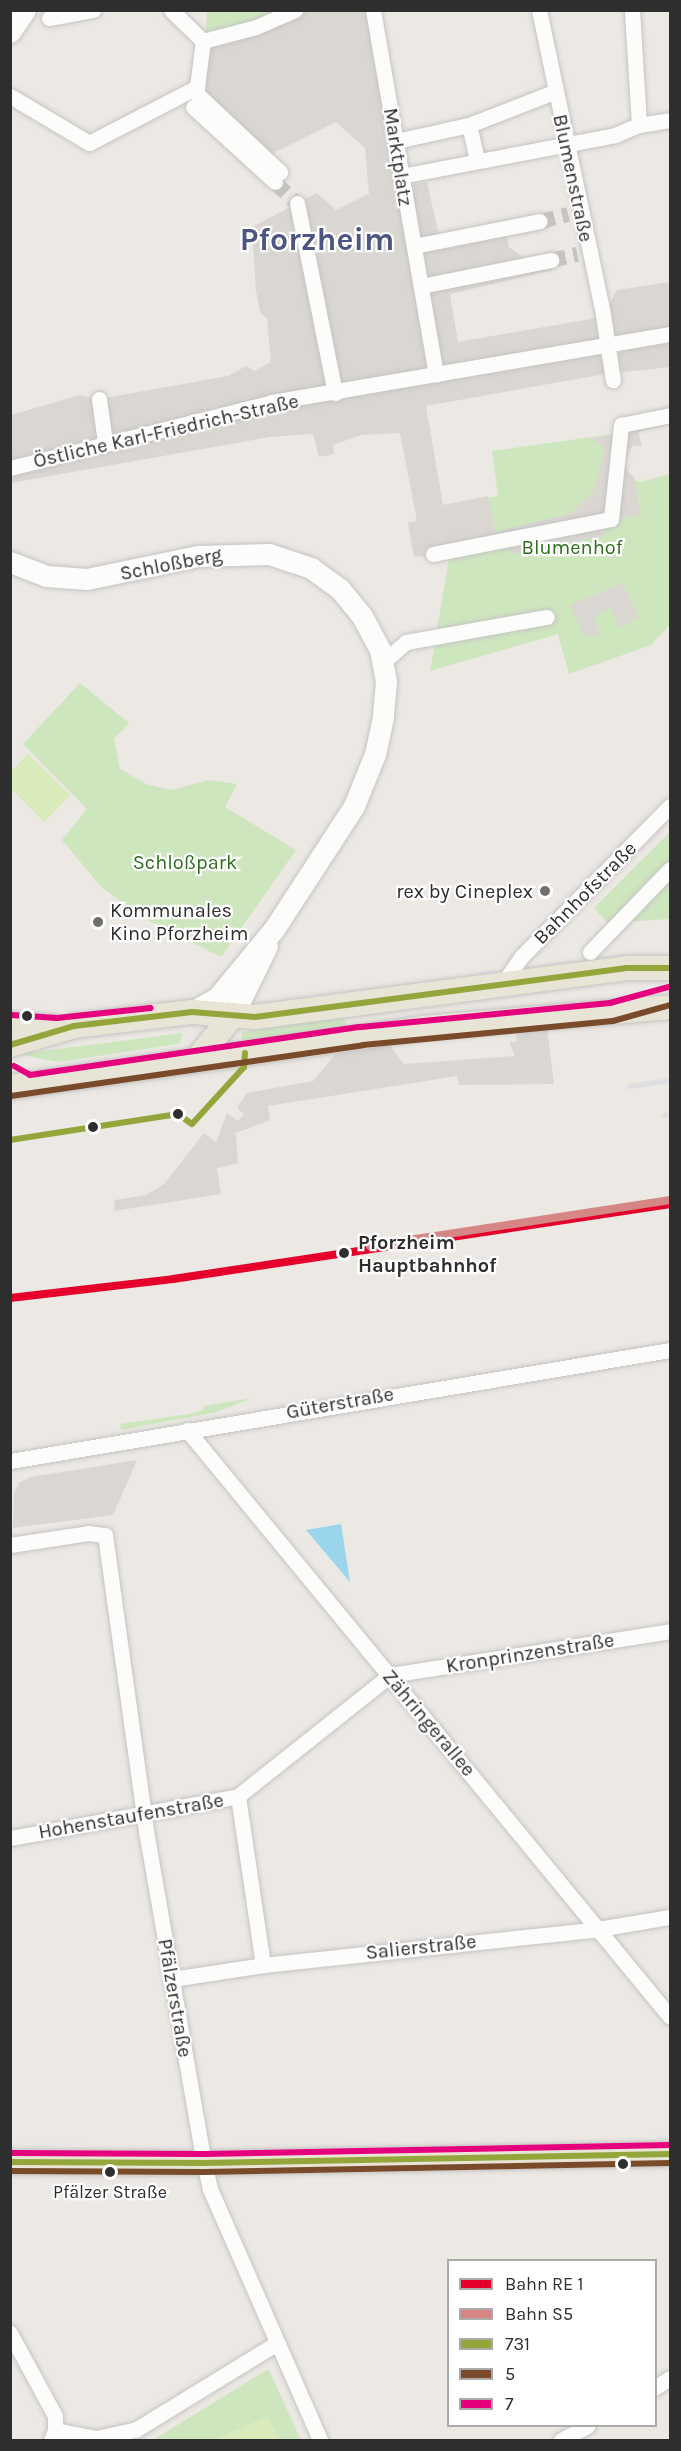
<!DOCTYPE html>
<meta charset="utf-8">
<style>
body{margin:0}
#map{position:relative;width:681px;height:2451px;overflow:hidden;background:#ece8e4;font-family:Karla,sans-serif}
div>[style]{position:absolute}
.green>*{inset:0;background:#cee6be;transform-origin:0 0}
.pitch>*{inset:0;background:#d9eabb}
.plaza>*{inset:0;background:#dad6d2}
.water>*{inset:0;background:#99d6ec}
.street-tunnel>*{height:15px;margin-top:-7.5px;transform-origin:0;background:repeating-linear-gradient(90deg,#c6c3c0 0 15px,transparent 0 23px)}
.roads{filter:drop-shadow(0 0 2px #c5c4c5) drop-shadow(0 0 2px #c5c4c5)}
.street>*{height:15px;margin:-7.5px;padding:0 7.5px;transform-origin:7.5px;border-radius:7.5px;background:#fcfcfb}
.secondary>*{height:21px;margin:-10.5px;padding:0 10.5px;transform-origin:10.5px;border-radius:10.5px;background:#fcfcfb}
.primary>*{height:24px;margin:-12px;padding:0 12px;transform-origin:12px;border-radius:12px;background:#e8e4d6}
.rail>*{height:4.5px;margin:-2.25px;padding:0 2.25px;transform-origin:2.25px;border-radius:2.25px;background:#dfdfe1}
.bus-1>*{height:6px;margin:-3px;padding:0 3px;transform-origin:3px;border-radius:3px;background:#94a53b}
.bus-2>*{height:6px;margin:-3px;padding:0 3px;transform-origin:3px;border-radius:3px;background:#7a4b2a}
.bus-3>*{height:6px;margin:-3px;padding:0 3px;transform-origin:3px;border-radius:3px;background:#e5007d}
.rail-1>*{height:8px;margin:-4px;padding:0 4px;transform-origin:4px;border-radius:4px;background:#e4002b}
.rail-2>*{height:8px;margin:-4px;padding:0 4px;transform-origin:4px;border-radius:4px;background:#d68685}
.dots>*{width:16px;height:16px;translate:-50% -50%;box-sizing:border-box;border:3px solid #fff;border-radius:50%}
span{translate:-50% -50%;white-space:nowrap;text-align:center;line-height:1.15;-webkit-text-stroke:4.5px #fff;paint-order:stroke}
.bus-label{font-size:18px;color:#2e2e2e}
.street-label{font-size:20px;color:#2e2e2e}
.park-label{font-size:20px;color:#2c6e1b}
.poi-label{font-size:20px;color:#2e2e2e}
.right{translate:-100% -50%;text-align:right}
.left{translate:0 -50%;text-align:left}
.stop-label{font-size:20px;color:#2e2e2e;font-weight:700}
.town-label{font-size:32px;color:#4d5680;font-weight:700}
.frame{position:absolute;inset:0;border:12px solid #2e2e2e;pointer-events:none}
.legend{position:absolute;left:447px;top:2259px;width:210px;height:168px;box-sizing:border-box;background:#fff;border:2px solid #ababab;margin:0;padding:8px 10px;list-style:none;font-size:18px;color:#2e2e2e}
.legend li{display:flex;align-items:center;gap:12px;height:30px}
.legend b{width:30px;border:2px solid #ababab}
</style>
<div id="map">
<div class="green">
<i style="clip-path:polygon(207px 11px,285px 11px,239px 27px,206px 32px)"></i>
<i style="clip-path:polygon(620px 433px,628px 478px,640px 482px,670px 474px,670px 625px,651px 645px,569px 674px,558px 634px,430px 671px,451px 546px,444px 505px,498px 496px,492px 451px)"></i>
<i style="clip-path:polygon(80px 683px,129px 723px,114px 739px,120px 769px,146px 784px,171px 790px,209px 780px,237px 784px,225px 807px,296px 850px,221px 957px,151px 922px,102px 888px,62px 840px,87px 809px,23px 744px)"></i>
<i style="clip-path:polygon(670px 832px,670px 919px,608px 923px,594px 908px)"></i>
<i style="left:345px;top:1016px;width:13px;height:105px;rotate:81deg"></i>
<i style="clip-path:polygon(183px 1033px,180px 1043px,171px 1045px,58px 1062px,18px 1054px)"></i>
<i style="clip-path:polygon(252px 1398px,217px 1412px,121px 1430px,120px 1424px,189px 1414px,203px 1410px,204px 1406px)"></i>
<i style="clip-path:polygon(269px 2370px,301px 2440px,153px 2440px,265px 2371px)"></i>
</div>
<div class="pitch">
<i style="clip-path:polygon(28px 754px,70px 795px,44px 822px,11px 789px,11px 772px)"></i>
<i style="clip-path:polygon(268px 2416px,279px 2440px,213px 2440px)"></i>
</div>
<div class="plaza">
<i style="clip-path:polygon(295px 11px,373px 11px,403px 187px,427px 182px,439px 236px,538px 214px,541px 229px,507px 236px,509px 247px,524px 258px,549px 252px,553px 270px,450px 294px,458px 342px,591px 319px,603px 315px,617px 290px,670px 282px,670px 367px,605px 374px,426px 406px,443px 505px,488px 496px,496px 532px,569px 514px,592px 494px,598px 476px,604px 448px,591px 438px,615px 435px,613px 422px,621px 424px,670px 411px,670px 424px,638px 432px,642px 446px,632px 446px,625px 460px,628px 472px,634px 477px,641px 515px,602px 521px,604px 536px,514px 554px,505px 546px,414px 557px,408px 523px,417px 521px,400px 433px,361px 435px,333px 445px,334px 454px,319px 457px,313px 434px,270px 437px,11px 483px,11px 415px,80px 395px,99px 399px,228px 376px,246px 366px,254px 371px,271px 362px,267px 319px,260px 312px,256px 291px,252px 227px,317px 193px,336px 210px,369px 194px,365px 148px,336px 122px,271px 154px,197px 87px,203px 41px)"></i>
<i style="clip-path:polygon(623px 583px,639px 617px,620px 628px,610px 608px,594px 617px,602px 637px,584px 635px,570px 605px)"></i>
<i style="clip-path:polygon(547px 1027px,554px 1084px,459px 1085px,457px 1076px,268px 1106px,270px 1120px,236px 1133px,238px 1163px,217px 1168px,221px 1194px,114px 1211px,115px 1200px,146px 1195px,164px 1184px,204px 1133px,216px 1142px,227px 1113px,238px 1121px,244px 1114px,237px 1108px,247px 1093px,313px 1081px,339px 1050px,388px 1043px,404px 1064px,515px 1056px,509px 1042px,516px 1042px,517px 1033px)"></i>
<i style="clip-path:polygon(137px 1460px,113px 1515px,13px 1528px,14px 1493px,20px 1482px,31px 1477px)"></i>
</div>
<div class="water">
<i style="clip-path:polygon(341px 1524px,350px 1582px,306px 1530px)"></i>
</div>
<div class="street-tunnel">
<i style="left:275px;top:182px;width:30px;rotate:44deg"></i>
<i style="left:540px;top:221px;width:29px;rotate:-14deg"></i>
<i style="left:551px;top:260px;width:27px;rotate:-13deg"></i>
</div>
<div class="roads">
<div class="street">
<i style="left:171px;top:10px;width:45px;rotate:44.1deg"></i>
<i style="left:203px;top:41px;width:55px;rotate:-14.8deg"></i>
<i style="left:256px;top:27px;width:43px;rotate:-23.6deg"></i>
<i style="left:373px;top:10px;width:370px;rotate:80.2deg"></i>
<i style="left:539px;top:10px;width:312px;rotate:78.1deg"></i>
<i style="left:603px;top:315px;width:66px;rotate:81.3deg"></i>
<i style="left:632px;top:10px;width:115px;rotate:86.5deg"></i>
<i style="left:49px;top:18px;width:45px;rotate:-10.3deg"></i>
<i style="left:197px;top:87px;width:7px;rotate:90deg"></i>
<i style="left:197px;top:94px;width:114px;rotate:43.2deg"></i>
<i style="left:10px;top:96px;width:92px;rotate:30.7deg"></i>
<i style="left:89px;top:143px;width:122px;rotate:-27.4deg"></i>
<i style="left:197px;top:87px;width:46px;rotate:-82.6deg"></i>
<i style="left:193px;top:107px;width:111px;rotate:42.4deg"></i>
<i style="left:469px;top:125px;width:37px;rotate:77deg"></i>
<i style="left:396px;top:141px;width:75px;rotate:-12.4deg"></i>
<i style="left:469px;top:125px;width:91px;rotate:-21.2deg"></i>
<i style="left:401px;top:176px;width:218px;rotate:-10.8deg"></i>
<i style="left:615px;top:135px;width:26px;rotate:-23deg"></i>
<i style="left:639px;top:125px;width:31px;rotate:-9deg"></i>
<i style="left:297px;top:203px;width:194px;rotate:78.7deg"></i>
<i style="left:414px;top:246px;width:128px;rotate:-11.2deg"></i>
<i style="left:421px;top:286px;width:133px;rotate:-11.3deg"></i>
<i style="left:99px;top:399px;width:44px;rotate:82.2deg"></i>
<i style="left:10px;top:468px;width:270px;rotate:-14.1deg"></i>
<i style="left:272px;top:402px;width:404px;rotate:-9.7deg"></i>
<i style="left:433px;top:554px;width:181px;rotate:-11.1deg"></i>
<i style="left:611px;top:519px;width:95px;rotate:-83.9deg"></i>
<i style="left:621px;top:425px;width:50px;rotate:-11.5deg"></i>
<i style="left:383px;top:662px;width:30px;rotate:-41deg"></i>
<i style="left:406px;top:642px;width:143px;rotate:-10.1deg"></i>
<i style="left:590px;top:952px;width:115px;rotate:-46.1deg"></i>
<i style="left:503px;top:983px;width:32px;rotate:-55deg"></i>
<i style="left:521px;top:957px;width:212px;rotate:-45.4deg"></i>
<i style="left:187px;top:1430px;width:760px;rotate:50.55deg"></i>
<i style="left:10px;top:1461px;width:669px;rotate:-9.55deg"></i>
<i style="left:10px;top:1545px;width:79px;rotate:-8.7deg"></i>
<i style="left:88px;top:1533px;width:17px;rotate:7deg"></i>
<i style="left:105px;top:1535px;width:299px;rotate:82.1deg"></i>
<i style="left:146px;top:1831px;width:337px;rotate:80.1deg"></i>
<i style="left:204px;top:2163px;width:27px;rotate:77deg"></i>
<i style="left:210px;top:2189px;width:274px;rotate:66.3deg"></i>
<i style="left:238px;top:1796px;width:171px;rotate:81.6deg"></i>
<i style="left:10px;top:1838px;width:232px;rotate:-10.4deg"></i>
<i style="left:238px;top:1796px;width:194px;rotate:-38.5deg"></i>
<i style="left:390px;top:1675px;width:283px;rotate:-8.9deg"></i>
<i style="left:172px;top:1979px;width:92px;rotate:-8.7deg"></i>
<i style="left:263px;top:1965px;width:337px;rotate:-6.1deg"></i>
<i style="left:598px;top:1929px;width:73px;rotate:-9.5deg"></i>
<i style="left:10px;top:2333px;width:94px;rotate:61.5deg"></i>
<i style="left:55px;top:2416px;width:14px;rotate:90deg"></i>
<i style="left:55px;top:2430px;width:11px;rotate:112deg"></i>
<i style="left:656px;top:2387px;width:17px;rotate:-33deg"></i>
<i style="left:55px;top:2430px;width:42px;rotate:11deg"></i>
<i style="left:96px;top:2438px;width:40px;rotate:-12deg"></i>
<i style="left:135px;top:2430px;width:167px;rotate:-31.5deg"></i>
<i style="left:561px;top:2440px;width:30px;rotate:-28deg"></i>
</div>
<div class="secondary">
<i style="left:10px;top:32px;width:27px;rotate:-56deg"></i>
<i style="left:10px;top:562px;width:39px;rotate:21deg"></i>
<i style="left:46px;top:576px;width:41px;rotate:4.2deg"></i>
<i style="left:87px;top:579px;width:113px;rotate:-11.7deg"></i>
<i style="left:198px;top:556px;width:71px;rotate:-1.6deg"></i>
<i style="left:269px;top:554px;width:44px;rotate:18.4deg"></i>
<i style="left:311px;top:568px;width:36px;rotate:36deg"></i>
<i style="left:340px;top:589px;width:35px;rotate:51deg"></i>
<i style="left:362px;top:616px;width:38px;rotate:62deg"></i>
<i style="left:380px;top:650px;width:32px;rotate:79deg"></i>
<i style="left:386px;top:681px;width:36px;rotate:95deg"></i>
<i style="left:383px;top:717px;width:38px;rotate:102deg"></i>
<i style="left:375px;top:754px;width:56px;rotate:112deg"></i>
<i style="left:354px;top:806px;width:147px;rotate:123deg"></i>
<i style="left:274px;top:929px;width:89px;rotate:129.6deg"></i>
<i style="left:217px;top:998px;width:29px;rotate:151deg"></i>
<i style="left:233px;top:1015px;width:77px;rotate:-63.8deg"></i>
</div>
<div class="primary">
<i style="left:10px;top:1024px;width:43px;rotate:4deg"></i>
<i style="left:10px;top:1045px;width:67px;rotate:-16.5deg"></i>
<i style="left:74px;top:1026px;width:119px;rotate:-6.8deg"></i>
<i style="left:192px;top:1012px;width:63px;rotate:4.5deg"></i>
<i style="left:255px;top:1017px;width:375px;rotate:-7.5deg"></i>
<i style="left:627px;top:968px;width:43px"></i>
<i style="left:197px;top:1059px;width:57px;rotate:-50.7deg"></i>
<i style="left:10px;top:1087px;width:416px;rotate:-8.1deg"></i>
<i style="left:422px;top:1028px;width:249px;rotate:-4.8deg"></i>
<i style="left:10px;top:2162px;width:194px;rotate:0.3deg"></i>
<i style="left:204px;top:2163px;width:466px;rotate:-1.1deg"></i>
</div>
</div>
<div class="rail">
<i style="left:629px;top:1086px;width:41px;rotate:-8.3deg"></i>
<i style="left:664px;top:1115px;width:6px;rotate:-9deg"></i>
</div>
<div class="bus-1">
<i style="left:10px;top:1045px;width:67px;rotate:-16.5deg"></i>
<i style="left:74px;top:1026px;width:119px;rotate:-6.8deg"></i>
<i style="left:192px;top:1012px;width:63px;rotate:4.5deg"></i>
<i style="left:255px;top:1017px;width:375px;rotate:-7.5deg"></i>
<i style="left:627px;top:968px;width:43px"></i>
<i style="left:192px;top:1124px;width:77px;rotate:-47.6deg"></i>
<i style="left:244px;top:1067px;width:14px;rotate:-86deg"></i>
<i style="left:10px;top:1140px;width:170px;rotate:-8.8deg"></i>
<i style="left:178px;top:1114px;width:17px;rotate:36deg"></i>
<i style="left:10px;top:2162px;width:194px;rotate:0.3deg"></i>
<i style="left:204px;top:2163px;width:466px;rotate:-1.1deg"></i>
</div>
<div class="bus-2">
<i style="left:11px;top:1096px;width:356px;rotate:-8.2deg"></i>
<i style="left:363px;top:1045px;width:251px;rotate:-5.5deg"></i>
<i style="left:613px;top:1021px;width:59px;rotate:-15.7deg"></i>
<i style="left:10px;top:2171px;width:194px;rotate:0.3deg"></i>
<i style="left:204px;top:2172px;width:466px;rotate:-1.1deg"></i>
</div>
<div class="bus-3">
<i style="left:11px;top:1015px;width:46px;rotate:3.7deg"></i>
<i style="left:57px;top:1018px;width:94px;rotate:-6.1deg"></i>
<i style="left:14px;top:1066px;width:18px;rotate:29deg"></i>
<i style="left:30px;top:1075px;width:334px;rotate:-8.3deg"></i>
<i style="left:361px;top:1027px;width:250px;rotate:-5.5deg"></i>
<i style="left:610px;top:1003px;width:60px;rotate:-15.4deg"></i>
<i style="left:10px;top:2153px;width:194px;rotate:0.3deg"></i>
<i style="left:204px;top:2154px;width:466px;rotate:-1.1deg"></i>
</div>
<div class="rail-1">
<i style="left:10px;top:1298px;width:164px;rotate:-6.6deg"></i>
<i style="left:173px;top:1279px;width:503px;rotate:-8.58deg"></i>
</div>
<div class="rail-2">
<i style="left:370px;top:1246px;width:304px;rotate:-8.7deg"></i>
</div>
<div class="dots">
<i style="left:545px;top:891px;background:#706f6e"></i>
<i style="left:98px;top:922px;background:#706f6e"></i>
<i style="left:27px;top:1016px;background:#2e2e2e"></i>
<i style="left:178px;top:1114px;background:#2e2e2e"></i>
<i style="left:93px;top:1127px;background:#2e2e2e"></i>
<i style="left:344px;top:1253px;background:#2e2e2e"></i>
<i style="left:623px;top:2164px;background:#2e2e2e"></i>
<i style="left:110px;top:2172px;background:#2e2e2e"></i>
</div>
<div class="bus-label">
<span style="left:110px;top:2192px">Pfälzer Straße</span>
</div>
<div class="street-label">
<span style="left:398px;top:157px;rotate:81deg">Marktplatz</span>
<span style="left:573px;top:178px;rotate:78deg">Blumenstraße</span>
<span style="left:166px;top:431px;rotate:-13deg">Östliche Karl-Friedrich-Straße</span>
<span style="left:171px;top:564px;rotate:-11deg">Schloßberg</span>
<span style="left:585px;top:893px;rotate:-45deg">Bahnhofstraße</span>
<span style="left:340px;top:1403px;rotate:-10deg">Güterstraße</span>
<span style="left:530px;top:1653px;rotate:-9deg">Kronprinzenstraße</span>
<span style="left:429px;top:1723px;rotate:50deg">Zähringerallee</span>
<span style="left:131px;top:1816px;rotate:-10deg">Hohenstaufenstraße</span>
<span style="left:421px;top:1947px;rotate:-6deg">Salierstraße</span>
<span style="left:175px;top:1998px;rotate:80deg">Pfälzerstraße</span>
</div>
<div class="park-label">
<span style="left:572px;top:547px">Blumenhof</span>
<span style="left:185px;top:862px">Schloßpark</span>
</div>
<div class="poi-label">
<span class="right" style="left:533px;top:891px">rex by Cineplex</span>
<span class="left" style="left:110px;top:922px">Kommunales<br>Kino Pforzheim</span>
</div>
<div class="stop-label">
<span class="left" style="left:358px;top:1254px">Pforzheim<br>Hauptbahnhof</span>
</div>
<div class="town-label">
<span style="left:317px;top:240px">Pforzheim</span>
</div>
<div class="frame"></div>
<ul class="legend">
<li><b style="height:8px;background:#e4002b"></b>Bahn RE 1</li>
<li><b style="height:8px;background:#d68685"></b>Bahn S5</li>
<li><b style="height:8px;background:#94a53b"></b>731</li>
<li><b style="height:8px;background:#7a4b2a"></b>5</li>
<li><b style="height:8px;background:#e5007d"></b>7</li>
</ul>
</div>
